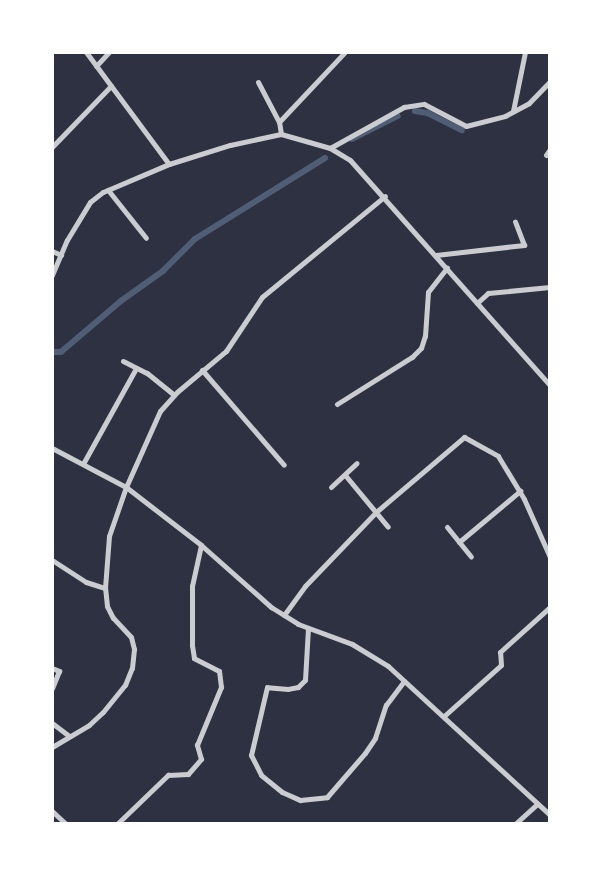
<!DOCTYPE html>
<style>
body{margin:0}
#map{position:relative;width:602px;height:876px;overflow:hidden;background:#2d3142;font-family:Poppins,sans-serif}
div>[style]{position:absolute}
.stream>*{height:5.5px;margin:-2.75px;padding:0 2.75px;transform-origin:2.75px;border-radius:2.75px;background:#4f5d75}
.minor>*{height:5px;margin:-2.5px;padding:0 2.5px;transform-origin:2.5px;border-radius:2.5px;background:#caccd0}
span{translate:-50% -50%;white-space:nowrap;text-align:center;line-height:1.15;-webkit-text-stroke:4.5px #fff;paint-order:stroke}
.frame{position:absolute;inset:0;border:54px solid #fff;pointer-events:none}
</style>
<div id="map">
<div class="stream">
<i style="left:415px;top:111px;width:13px;rotate:9deg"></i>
<i style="left:428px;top:113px;width:38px;rotate:27deg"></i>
<i style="left:352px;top:139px;width:51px;rotate:-26.6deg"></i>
<i style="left:52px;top:352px;width:9px"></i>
<i style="left:61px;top:352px;width:79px;rotate:-40.4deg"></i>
<i style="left:121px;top:301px;width:52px;rotate:-35.5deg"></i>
<i style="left:163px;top:271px;width:45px;rotate:-45deg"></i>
<i style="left:195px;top:239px;width:153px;rotate:-31.9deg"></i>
</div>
<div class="minor">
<i style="left:86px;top:52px;width:139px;rotate:53.5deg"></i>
<i style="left:169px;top:164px;width:64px;rotate:-17.3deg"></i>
<i style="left:230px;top:145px;width:52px;rotate:-12.2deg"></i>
<i style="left:281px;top:134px;width:51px;rotate:15.9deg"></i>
<i style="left:330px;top:148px;width:23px;rotate:31deg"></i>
<i style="left:350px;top:160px;width:301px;rotate:48.4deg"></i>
<i style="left:96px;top:66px;width:19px;rotate:-47deg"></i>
<i style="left:258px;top:82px;width:45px;rotate:62.3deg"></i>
<i style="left:513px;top:111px;width:60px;rotate:-78.5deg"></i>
<i style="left:281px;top:134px;width:12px;rotate:-99deg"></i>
<i style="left:279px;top:122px;width:96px;rotate:-46.7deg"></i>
<i style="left:52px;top:147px;width:85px;rotate:-46deg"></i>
<i style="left:330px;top:148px;width:85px;rotate:-29deg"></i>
<i style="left:404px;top:107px;width:20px;rotate:-9deg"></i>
<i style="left:424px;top:104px;width:47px;rotate:27.6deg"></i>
<i style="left:466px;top:126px;width:40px;rotate:-14.4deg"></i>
<i style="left:505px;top:116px;width:27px;rotate:-28deg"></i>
<i style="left:529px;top:103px;width:30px;rotate:-46deg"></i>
<i style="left:546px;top:155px;width:7px;rotate:-56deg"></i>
<i style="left:108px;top:190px;width:61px;rotate:51.6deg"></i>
<i style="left:52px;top:251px;width:10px;rotate:24deg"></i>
<i style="left:436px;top:255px;width:89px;rotate:-6.5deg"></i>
<i style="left:524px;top:245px;width:25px;rotate:-111deg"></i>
<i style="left:52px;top:275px;width:38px;rotate:-67deg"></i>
<i style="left:67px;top:240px;width:44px;rotate:-58.8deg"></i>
<i style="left:90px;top:202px;width:16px;rotate:-38deg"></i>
<i style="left:103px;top:192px;width:72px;rotate:-23deg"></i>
<i style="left:477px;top:303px;width:15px;rotate:-42deg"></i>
<i style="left:488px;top:293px;width:62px;rotate:-5.5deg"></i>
<i style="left:123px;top:361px;width:27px;rotate:27deg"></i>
<i style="left:147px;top:373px;width:35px;rotate:39deg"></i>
<i style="left:202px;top:370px;width:125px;rotate:49.2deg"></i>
<i style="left:337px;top:404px;width:89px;rotate:-32.1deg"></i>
<i style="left:412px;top:357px;width:13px;rotate:-45deg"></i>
<i style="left:421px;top:348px;width:13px;rotate:-72deg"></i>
<i style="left:425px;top:336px;width:44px;rotate:-86.1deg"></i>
<i style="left:428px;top:292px;width:31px;rotate:-52deg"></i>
<i style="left:52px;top:448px;width:84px;rotate:27.8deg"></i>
<i style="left:126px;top:487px;width:95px;rotate:37.7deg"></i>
<i style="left:201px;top:545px;width:94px;rotate:41.5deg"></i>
<i style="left:271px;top:607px;width:32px;rotate:32deg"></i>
<i style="left:298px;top:624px;width:58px;rotate:20.3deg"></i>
<i style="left:352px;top:644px;width:42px;rotate:31.4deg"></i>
<i style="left:388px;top:666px;width:220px;rotate:42.6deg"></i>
<i style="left:84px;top:462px;width:107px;rotate:-61deg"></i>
<i style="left:345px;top:475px;width:67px;rotate:50.4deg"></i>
<i style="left:331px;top:487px;width:35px;rotate:-43deg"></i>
<i style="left:447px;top:527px;width:38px;rotate:51deg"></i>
<i style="left:459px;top:542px;width:80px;rotate:-39.9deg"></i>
<i style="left:52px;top:560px;width:40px;rotate:32.9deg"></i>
<i style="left:86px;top:582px;width:20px;rotate:18deg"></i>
<i style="left:284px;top:615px;width:36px;rotate:-54deg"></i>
<i style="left:305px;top:586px;width:103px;rotate:-46.2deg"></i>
<i style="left:376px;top:512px;width:116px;rotate:-40.4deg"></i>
<i style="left:464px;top:437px;width:39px;rotate:29deg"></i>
<i style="left:498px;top:456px;width:50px;rotate:58.8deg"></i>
<i style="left:524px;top:499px;width:64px;rotate:65.9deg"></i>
<i style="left:308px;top:628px;width:52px;rotate:93.3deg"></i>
<i style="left:305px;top:680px;width:10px;rotate:135deg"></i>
<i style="left:298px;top:687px;width:10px;rotate:169deg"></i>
<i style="left:288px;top:689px;width:21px;rotate:-175deg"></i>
<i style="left:267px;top:687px;width:70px;rotate:103.2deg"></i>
<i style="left:251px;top:755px;width:22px;rotate:63deg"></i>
<i style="left:261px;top:775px;width:27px;rotate:39deg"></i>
<i style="left:282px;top:792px;width:20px;rotate:24deg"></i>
<i style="left:300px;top:800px;width:27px;rotate:-6deg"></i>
<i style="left:327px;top:797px;width:58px;rotate:-49.2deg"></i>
<i style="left:365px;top:753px;width:18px;rotate:-56deg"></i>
<i style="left:375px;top:738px;width:35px;rotate:-72deg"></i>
<i style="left:386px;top:705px;width:30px;rotate:-53deg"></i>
<i style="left:52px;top:668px;width:8px;rotate:23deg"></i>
<i style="left:59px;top:671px;width:18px;rotate:112deg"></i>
<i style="left:444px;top:716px;width:76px;rotate:-41.8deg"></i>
<i style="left:501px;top:665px;width:13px;rotate:-94deg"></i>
<i style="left:500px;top:652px;width:67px;rotate:-42deg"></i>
<i style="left:52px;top:723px;width:21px;rotate:37deg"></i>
<i style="left:52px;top:747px;width:43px;rotate:-30.7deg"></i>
<i style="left:89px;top:725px;width:19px;rotate:-43deg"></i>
<i style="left:103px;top:712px;width:35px;rotate:-51deg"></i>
<i style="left:125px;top:685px;width:18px;rotate:-68deg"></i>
<i style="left:132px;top:668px;width:19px;rotate:-84deg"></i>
<i style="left:134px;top:649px;width:12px;rotate:-104deg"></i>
<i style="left:131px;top:637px;width:26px;rotate:-133deg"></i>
<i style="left:113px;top:618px;width:13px;rotate:-117deg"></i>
<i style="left:107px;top:606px;width:18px;rotate:-96deg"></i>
<i style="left:105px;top:588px;width:52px;rotate:-85.6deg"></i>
<i style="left:109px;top:536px;width:52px;rotate:-70.9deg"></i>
<i style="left:126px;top:487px;width:83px;rotate:-65.9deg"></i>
<i style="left:160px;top:411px;width:25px;rotate:-48deg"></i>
<i style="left:177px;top:392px;width:64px;rotate:-39.9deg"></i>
<i style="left:226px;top:351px;width:65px;rotate:-56.3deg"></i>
<i style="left:262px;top:297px;width:159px;rotate:-39.4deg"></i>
<i style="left:52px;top:811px;width:19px;rotate:43deg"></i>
<i style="left:117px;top:824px;width:71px;rotate:-43.9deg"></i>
<i style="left:168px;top:775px;width:20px;rotate:-3deg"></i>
<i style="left:188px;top:774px;width:20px;rotate:-49deg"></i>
<i style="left:201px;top:759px;width:15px;rotate:-106deg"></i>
<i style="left:197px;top:745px;width:63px;rotate:-67.5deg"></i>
<i style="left:221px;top:687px;width:16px;rotate:-97deg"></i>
<i style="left:219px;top:671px;width:28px;rotate:-153deg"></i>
<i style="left:194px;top:658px;width:13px;rotate:-99deg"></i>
<i style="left:192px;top:645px;width:59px;rotate:-90deg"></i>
<i style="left:192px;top:586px;width:42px;rotate:-77.6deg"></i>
<i style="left:515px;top:824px;width:30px;rotate:-42deg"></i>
</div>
<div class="frame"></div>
</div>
